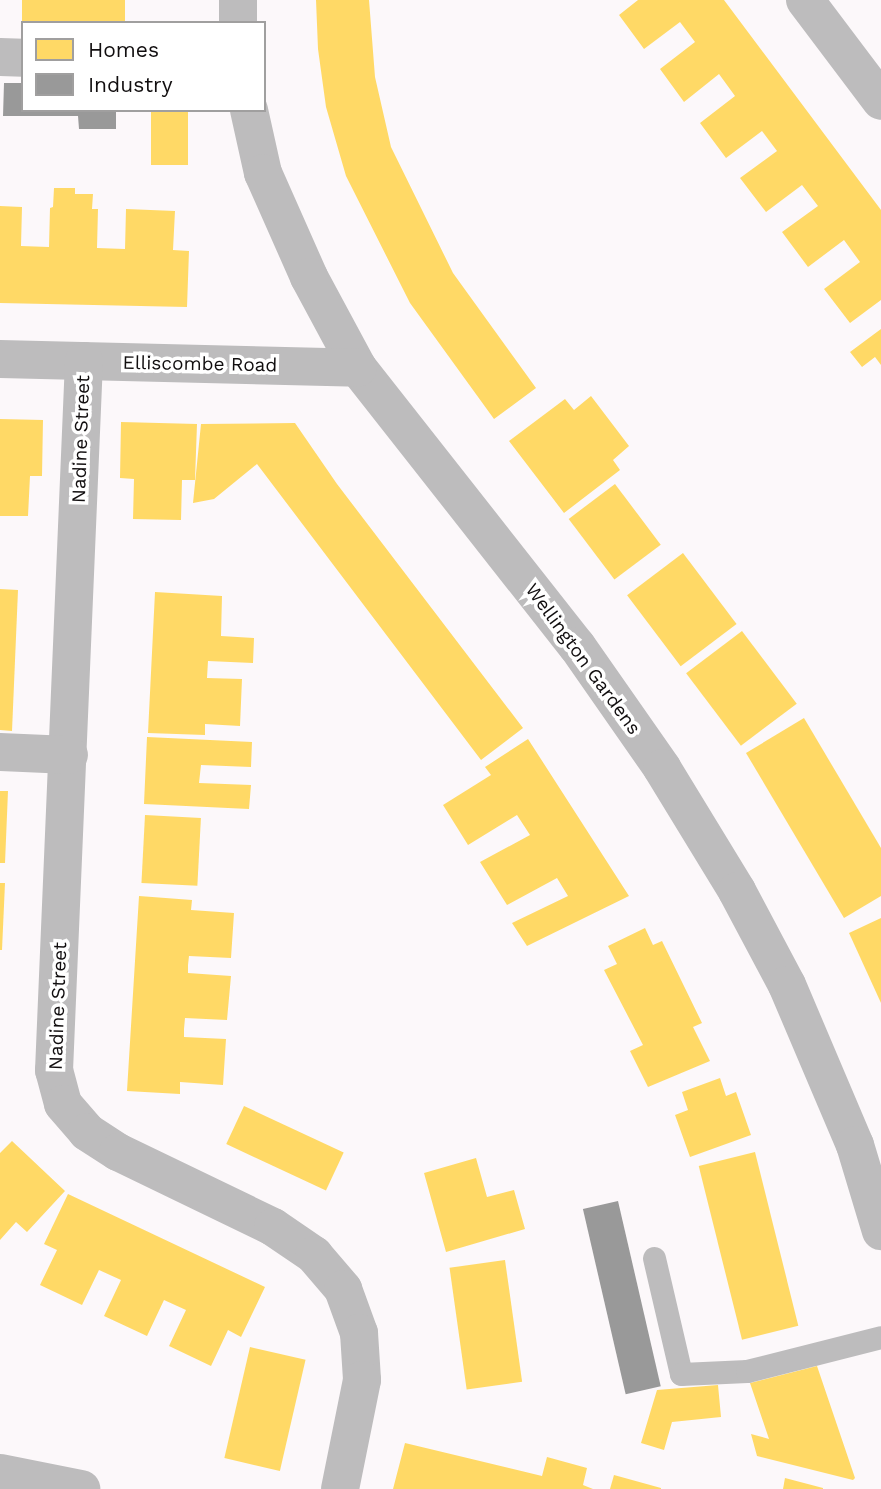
<!DOCTYPE html>
<style>
body{margin:0}
#map{position:relative;width:881px;height:1489px;overflow:hidden;background:#fcf8fa;font-family:"Work Sans",sans-serif}
div>[style]{position:absolute}
.homes>*{inset:0;background:#ffd966;transform-origin:0 0}
.industry>*{inset:0;background:#999;transform-origin:0 0}
.lane>*{height:23px;margin:-11.5px;padding:0 11.5px;transform-origin:11.5px;border-radius:11.5px;background:#bdbcbd}
.street>*{height:38px;margin:-19px;padding:0 19px;transform-origin:19px;border-radius:19px;background:#bdbcbd}
.secondary>*{height:38px;margin:-19px;padding:0 19px;transform-origin:19px;border-radius:19px;background:#bdbcbd}
span{translate:-50% -50%;white-space:nowrap;text-align:center;line-height:1.15;-webkit-text-stroke:7px #fff;paint-order:stroke}
.street-label{font-size:19px;color:#110e0f}
.legend{position:absolute;left:21px;top:21px;width:245px;height:91px;box-sizing:border-box;background:#fff;border:2px solid #a09f9f;margin:0;padding:9px 12px;list-style:none;font-size:21px;color:#110e0f}
.legend li{display:flex;align-items:center;gap:14px;height:35px}
.legend b{width:35px;border:2px solid #a09f9f}
</style>
<div id="map">
<div class="homes">
<i style="left:22px;top:0;width:103px;height:23px"></i>
<i style="clip-path:polygon(316px 0,369px 0,375px 77px,391px 147px,453px 273px,536px 388px,494px 419px,410px 303px,346px 176px,326px 107px,318px 49px)"></i>
<i style="clip-path:polygon(638px 0,724px 0,881px 210px,881px 300px,850px 323px,824px 289px,860px 262px,844px 240px,808px 267px,782px 232px,818px 206px,802px 185px,766px 212px,740px 178px,777px 151px,762px 131px,726px 158px,700px 123px,735px 96px,719px 74px,684px 102px,660px 69px,695px 42px,680px 22px,644px 49px,619px 15px)"></i>
<i style="left:151px;top:110px;width:37px;height:55px"></i>
<i style="clip-path:polygon(54px 188px,75px 188px,75px 194px,93px 194px,92px 209px,98px 209px,97px 248px,125px 249px,126px 209px,175px 211px,173px 250px,189px 251px,187px 307px,0 303px,0 206px,22px 207px,21px 246px,49px 247px,50px 208px,53px 207px)"></i>
<i style="clip-path:polygon(881px 329px,881px 365px,875px 357px,862px 367px,850px 352px)"></i>
<i style="clip-path:polygon(591px 396px,629px 446px,613px 460px,620px 470px,564px 513px,509px 441px,565px 399px,574px 410px)"></i>
<i style="clip-path:polygon(0 419px,43px 420px,42px 476px,30px 476px,28px 516px,0 516px)"></i>
<i style="clip-path:polygon(121px 422px,197px 424px,195px 480px,182px 480px,181px 520px,133px 519px,134px 479px,120px 478px)"></i>
<i style="clip-path:polygon(295px 423px,337px 484px,523px 728px,481px 760px,257px 464px,214px 499px,193px 503px,201px 424px)"></i>
<i style="left:615px;top:484px;width:76px;height:58px;rotate:53deg"></i>
<i style="left:683px;top:553px;width:89px;height:70px;rotate:53deg"></i>
<i style="clip-path:polygon(0 589px,18px 590px,12px 731px,0 730px)"></i>
<i style="clip-path:polygon(155px 592px,222px 596px,221px 636px,254px 638px,253px 663px,208px 661px,207px 678px,242px 679px,240px 726px,205px 724px,205px 735px,148px 733px)"></i>
<i style="left:742px;top:631px;width:91px;height:70px;rotate:53deg"></i>
<i style="clip-path:polygon(804px 718px,881px 848px,881px 896px,844px 918px,746px 753px)"></i>
<i style="clip-path:polygon(147px 737px,252px 742px,251px 767px,201px 765px,199px 783px,251px 785px,249px 809px,144px 804px)"></i>
<i style="clip-path:polygon(528px 739px,629px 896px,527px 946px,512px 923px,568px 896px,557px 878px,507px 905px,480px 862px,530px 835px,517px 815px,468px 845px,443px 805px,491px 775px,485px 767px)"></i>
<i style="clip-path:polygon(0 791px,8px 791px,5px 863px,0 863px)"></i>
<i style="left:145px;top:815px;width:56px;height:68px;rotate:3deg"></i>
<i style="clip-path:polygon(0 883px,5px 883px,2px 950px,0 950px)"></i>
<i style="clip-path:polygon(139px 896px,192px 900px,191px 910px,234px 913px,231px 958px,189px 956px,188px 965px,188px 973px,231px 976px,227px 1020px,185px 1018px,184px 1029px,184px 1037px,226px 1039px,223px 1085px,180px 1082px,180px 1094px,127px 1091px)"></i>
<i style="clip-path:polygon(881px 918px,881px 1003px,849px 933px)"></i>
<i style="clip-path:polygon(645px 928px,653px 945px,662px 941px,702px 1023px,693px 1027px,710px 1061px,648px 1087px,630px 1051px,643px 1045px,604px 970px,617px 964px,608px 946px)"></i>
<i style="clip-path:polygon(720px 1078px,726px 1096px,736px 1092px,751px 1135px,690px 1157px,675px 1115px,688px 1110px,682px 1092px)"></i>
<i style="left:244px;top:1106px;width:110px;height:42px;rotate:25deg"></i>
<i style="clip-path:polygon(12px 1141px,65px 1191px,27px 1232px,16px 1222px,0 1240px,0 1153px)"></i>
<i style="left:755px;top:1152px;width:179px;height:58px;rotate:76deg"></i>
<i style="clip-path:polygon(476px 1158px,487px 1197px,514px 1190px,525px 1229px,446px 1252px,424px 1173px)"></i>
<i style="clip-path:polygon(68px 1194px,265px 1287px,241px 1337px,228px 1330px,211px 1366px,169px 1346px,186px 1310px,164px 1300px,147px 1336px,104px 1316px,121px 1280px,99px 1270px,82px 1305px,40px 1285px,57px 1250px,44px 1244px)"></i>
<i style="left:505px;top:1260px;width:123px;height:56px;rotate:82deg"></i>
<i style="left:250px;top:1347px;width:57px;height:114px;rotate:13deg"></i>
<i style="clip-path:polygon(817px 1366px,855px 1478px,853px 1480px,757px 1456px,751px 1434px,769px 1439px,750px 1383px)"></i>
<i style="clip-path:polygon(718px 1385px,721px 1417px,672px 1422px,664px 1450px,641px 1443px,657px 1390px)"></i>
<i style="clip-path:polygon(405px 1443px,542px 1476px,547px 1457px,587px 1468px,583px 1485px,593px 1489px,393px 1489px)"></i>
<i style="clip-path:polygon(614px 1475px,661px 1488px,661px 1489px,610px 1489px)"></i>
<i style="clip-path:polygon(785px 1478px,823px 1488px,823px 1489px,783px 1489px)"></i>
</div>
<div class="industry">
<i style="clip-path:polygon(4px 83px,23px 83px,23px 110px,116px 110px,116px 129px,79px 129px,78px 116px,3px 116px)"></i>
<i style="left:618px;top:1201px;width:190px;height:36px;rotate:77deg"></i>
</div>
<div class="lane">
<i style="left:654px;top:1258px;width:119px;rotate:76.9deg"></i>
<i style="left:681px;top:1374px;width:66px;rotate:-2.6deg"></i>
<i style="left:747px;top:1371px;width:138px;rotate:-14.2deg"></i>
</div>
<div class="street">
<i style="left:238px;top:0;width:23px;rotate:90deg"></i>
<i style="left:805px;top:0;width:126px;rotate:53deg"></i>
<i style="left:0;top:57px;width:23px;rotate:2deg"></i>
<i style="left:249px;top:110px;width:65px;rotate:77.5deg"></i>
<i style="left:263px;top:173px;width:114px;rotate:66.1deg"></i>
<i style="left:309px;top:277px;width:103px;rotate:61.7deg"></i>
<i style="left:358px;top:368px;width:354px;rotate:51.8deg"></i>
<i style="left:577px;top:646px;width:149px;rotate:55.1deg"></i>
<i style="left:662px;top:768px;width:144px;rotate:58.6deg"></i>
<i style="left:737px;top:891px;width:106px;rotate:62deg"></i>
<i style="left:787px;top:985px;width:174px;rotate:67deg"></i>
<i style="left:855px;top:1145px;width:90px;rotate:73.2deg"></i>
<i style="left:0;top:359px;width:358px;rotate:1.4deg"></i>
<i style="left:84px;top:361px;width:710px;rotate:92.42deg"></i>
<i style="left:54px;top:1070px;width:35px;rotate:75deg"></i>
<i style="left:63px;top:1104px;width:37px;rotate:49deg"></i>
<i style="left:87px;top:1132px;width:37px;rotate:33deg"></i>
<i style="left:118px;top:1152px;width:172px;rotate:25.8deg"></i>
<i style="left:273px;top:1227px;width:50px;rotate:34.3deg"></i>
<i style="left:314px;top:1255px;width:45px;rotate:49.5deg"></i>
<i style="left:343px;top:1289px;width:47px;rotate:70deg"></i>
<i style="left:359px;top:1333px;width:47px;rotate:86.3deg"></i>
<i style="left:362px;top:1380px;width:111px;rotate:101.4deg"></i>
<i style="left:0;top:752px;width:69px;rotate:2.5deg"></i>
</div>
<div class="secondary">
<i style="left:0;top:1473px;width:83px;rotate:11.2deg"></i>
</div>
<div class="street-label">
<span style="left:200px;top:364px;rotate:1deg">Elliscombe Road</span>
<span style="left:81px;top:439px;rotate:-88deg">Nadine Street</span>
<span style="left:583px;top:659px;rotate:54deg">Wellington Gardens</span>
<span style="left:58px;top:1006px;rotate:-88deg">Nadine Street</span>
</div>
<ul class="legend">
<li><b style="height:19px;background:#ffd966"></b>Homes</li>
<li><b style="height:19px;background:#999"></b>Industry</li>
</ul>
</div>
